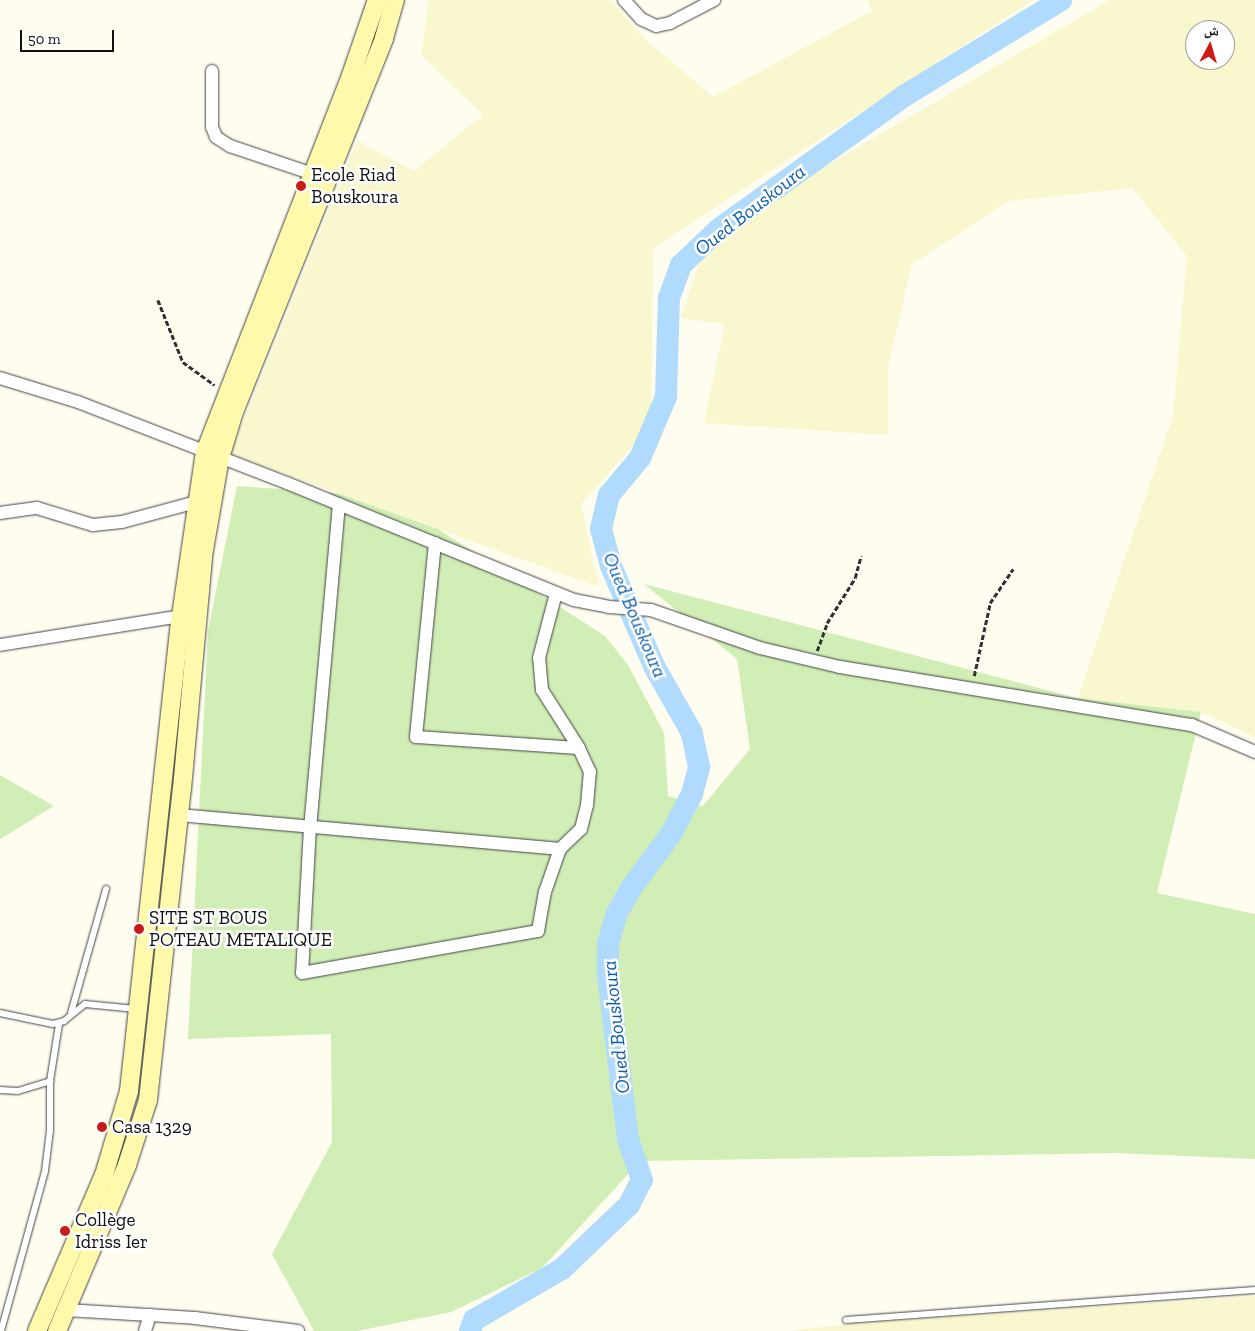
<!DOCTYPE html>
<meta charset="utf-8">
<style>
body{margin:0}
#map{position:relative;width:1255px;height:1331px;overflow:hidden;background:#fffdf0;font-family:"Zilla Slab","Noto Naskh Arabic",serif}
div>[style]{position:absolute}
.farmland>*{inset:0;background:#f8f7cd}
.green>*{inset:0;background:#d0eeb6}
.river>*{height:22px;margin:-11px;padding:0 11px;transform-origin:11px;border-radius:11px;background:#b0dbfc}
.path>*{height:2.5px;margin-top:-1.25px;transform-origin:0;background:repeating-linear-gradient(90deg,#313131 0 5px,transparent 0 7.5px)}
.roads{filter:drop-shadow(0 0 1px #424242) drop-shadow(0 0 1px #424242)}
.lane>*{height:6px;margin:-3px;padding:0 3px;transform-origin:3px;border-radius:3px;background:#fff}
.street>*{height:12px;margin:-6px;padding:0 6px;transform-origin:6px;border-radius:6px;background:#fff}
.secondary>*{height:18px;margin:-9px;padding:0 9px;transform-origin:9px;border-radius:9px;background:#fffaab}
.dots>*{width:14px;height:14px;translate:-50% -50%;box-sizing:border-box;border:2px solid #fff;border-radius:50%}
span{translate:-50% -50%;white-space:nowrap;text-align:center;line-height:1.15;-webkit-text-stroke:5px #fff;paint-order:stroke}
.poi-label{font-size:19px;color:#0f0f0f}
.left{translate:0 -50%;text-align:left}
.water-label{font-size:20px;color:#0c5ead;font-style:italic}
.north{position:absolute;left:1185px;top:20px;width:50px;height:50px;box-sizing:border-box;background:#fff;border:1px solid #9f9f9f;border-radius:50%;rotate:6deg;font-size:14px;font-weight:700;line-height:20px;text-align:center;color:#0f0f0f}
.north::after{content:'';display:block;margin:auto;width:18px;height:22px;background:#cc1a19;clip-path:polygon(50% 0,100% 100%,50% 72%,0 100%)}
.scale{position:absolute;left:20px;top:30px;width:94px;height:22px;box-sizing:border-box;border:2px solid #0f0f0f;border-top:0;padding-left:6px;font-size:15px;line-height:18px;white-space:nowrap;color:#0f0f0f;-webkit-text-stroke:4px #fff;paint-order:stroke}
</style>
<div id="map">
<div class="farmland">
<i style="clip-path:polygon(429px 0,610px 0,645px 39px,713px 97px,872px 11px,867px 0,1033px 0,653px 248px,651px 426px,581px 504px,599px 587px,230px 454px,357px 141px,414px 171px,483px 115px,421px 55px)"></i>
<i style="clip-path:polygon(evenodd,1110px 0,1255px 0,1255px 737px,1201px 712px,1078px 698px,1173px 416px,1187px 256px,1132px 188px,1009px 201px,912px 264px,888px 366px,888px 435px,704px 423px,725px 324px,681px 318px,708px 235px,1110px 0,1195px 30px,1225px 30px,1225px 60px,1195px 60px,1195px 30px)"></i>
<i style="clip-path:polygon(1255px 1296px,1255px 1331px,790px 1331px,848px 1324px)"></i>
</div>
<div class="green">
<i style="clip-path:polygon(237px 486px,337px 493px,438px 529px,605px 636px,628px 665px,664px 733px,668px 796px,703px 806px,750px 749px,737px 659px,644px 584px,1077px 698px,1201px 712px,1157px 893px,1255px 914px,1255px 1159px,1116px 1153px,640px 1161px,542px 1268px,451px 1312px,357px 1331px,314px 1331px,272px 1254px,332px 1142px,331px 1034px,188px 1039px,208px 631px)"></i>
<i style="clip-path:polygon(0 775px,54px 806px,0 839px)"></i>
</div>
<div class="river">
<i style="left:470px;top:1331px;width:12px;rotate:-70deg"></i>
<i style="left:474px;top:1320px;width:102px;rotate:-30.1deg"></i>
<i style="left:562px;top:1269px;width:93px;rotate:-43.7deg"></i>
<i style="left:629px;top:1205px;width:28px;rotate:-63deg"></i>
<i style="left:642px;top:1180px;width:43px;rotate:-108.9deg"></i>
<i style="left:628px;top:1139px;width:165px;rotate:-97deg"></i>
<i style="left:608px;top:975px;width:31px;rotate:-90deg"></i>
<i style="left:608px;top:944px;width:32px;rotate:-74deg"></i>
<i style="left:617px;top:913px;width:30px;rotate:-60deg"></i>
<i style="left:632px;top:887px;width:66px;rotate:-53.7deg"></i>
<i style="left:671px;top:834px;width:45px;rotate:-62.3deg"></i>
<i style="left:692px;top:794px;width:28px;rotate:-75deg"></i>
<i style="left:699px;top:767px;width:35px;rotate:-102deg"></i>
<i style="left:692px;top:733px;width:77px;rotate:-119.6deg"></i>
<i style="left:654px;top:666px;width:109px;rotate:-113.3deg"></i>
<i style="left:611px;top:566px;width:38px;rotate:-105deg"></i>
<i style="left:601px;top:529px;width:35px;rotate:-77deg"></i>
<i style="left:609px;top:495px;width:48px;rotate:-50deg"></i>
<i style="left:640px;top:458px;width:66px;rotate:-66.9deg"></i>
<i style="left:666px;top:397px;width:99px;rotate:-88.3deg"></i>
<i style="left:669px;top:298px;width:35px;rotate:-70deg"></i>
<i style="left:681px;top:265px;width:52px;rotate:-43.5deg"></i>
<i style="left:719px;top:229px;width:228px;rotate:-35.7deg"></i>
<i style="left:904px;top:96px;width:184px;rotate:-31.4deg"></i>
</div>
<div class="path">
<i style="left:158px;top:300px;width:67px;rotate:68deg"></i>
<i style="left:183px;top:362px;width:39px;rotate:36deg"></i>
<i style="left:817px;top:651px;width:30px;rotate:-70deg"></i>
<i style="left:827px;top:623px;width:53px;rotate:-58.1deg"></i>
<i style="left:855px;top:578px;width:23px;rotate:-75deg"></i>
<i style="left:974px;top:676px;width:75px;rotate:-77.6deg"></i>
<i style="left:990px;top:603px;width:41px;rotate:-55.9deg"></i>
</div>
<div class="roads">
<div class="lane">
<i style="left:0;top:1013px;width:54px;rotate:11.7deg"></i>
<i style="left:53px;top:1024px;width:11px;rotate:-15deg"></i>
<i style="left:64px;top:1021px;width:27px;rotate:-39deg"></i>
<i style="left:85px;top:1004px;width:51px;rotate:5.6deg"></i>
<i style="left:71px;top:1013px;width:129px;rotate:-74.2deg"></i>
<i style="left:0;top:1090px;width:18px;rotate:3deg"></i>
<i style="left:18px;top:1091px;width:34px;rotate:-17deg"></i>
<i style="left:846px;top:1320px;width:410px;rotate:-4.2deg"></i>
<i style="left:1px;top:1331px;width:166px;rotate:-74.6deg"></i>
<i style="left:45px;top:1171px;width:41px;rotate:-83deg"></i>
<i style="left:50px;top:1130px;width:49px;rotate:-90deg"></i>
<i style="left:50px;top:1081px;width:58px;rotate:-81deg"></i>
</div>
<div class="street">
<i style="left:624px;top:0;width:25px;rotate:48deg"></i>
<i style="left:641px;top:19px;width:17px;rotate:25deg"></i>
<i style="left:656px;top:26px;width:14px;rotate:-12deg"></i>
<i style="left:670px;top:23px;width:50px;rotate:-27.6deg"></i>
<i style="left:212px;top:71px;width:56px;rotate:90deg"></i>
<i style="left:212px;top:127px;width:11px;rotate:68deg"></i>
<i style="left:216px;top:137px;width:17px;rotate:33deg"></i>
<i style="left:230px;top:146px;width:88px;rotate:18.6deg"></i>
<i style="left:0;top:378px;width:82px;rotate:17.1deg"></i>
<i style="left:78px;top:402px;width:224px;rotate:21.2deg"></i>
<i style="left:287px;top:483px;width:310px;rotate:22.2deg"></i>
<i style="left:574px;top:600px;width:36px;rotate:11deg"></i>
<i style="left:609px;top:607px;width:42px;rotate:4.1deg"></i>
<i style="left:651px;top:610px;width:115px;rotate:19.2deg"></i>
<i style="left:760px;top:648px;width:82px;rotate:13.4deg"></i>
<i style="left:840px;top:667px;width:357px;rotate:9.4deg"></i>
<i style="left:1192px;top:725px;width:69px;rotate:23.2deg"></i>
<i style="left:339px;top:504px;width:324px;rotate:95.1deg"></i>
<i style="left:310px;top:827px;width:146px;rotate:93.1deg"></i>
<i style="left:302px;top:973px;width:240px;rotate:-10.1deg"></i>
<i style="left:538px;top:931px;width:40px;rotate:-80deg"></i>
<i style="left:545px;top:892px;width:46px;rotate:-70.8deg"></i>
<i style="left:560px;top:849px;width:29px;rotate:-44deg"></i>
<i style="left:581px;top:829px;width:25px;rotate:-76deg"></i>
<i style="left:587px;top:805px;width:33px;rotate:-85deg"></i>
<i style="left:590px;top:772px;width:26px;rotate:-115deg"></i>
<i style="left:579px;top:748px;width:69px;rotate:-122.5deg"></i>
<i style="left:542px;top:690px;width:32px;rotate:-95deg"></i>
<i style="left:539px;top:658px;width:67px;rotate:-75.3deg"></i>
<i style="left:0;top:513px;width:37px;rotate:-8deg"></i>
<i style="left:37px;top:508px;width:59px;rotate:16.9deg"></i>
<i style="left:93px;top:525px;width:29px;rotate:-6deg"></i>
<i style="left:122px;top:522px;width:77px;rotate:-15.1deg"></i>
<i style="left:435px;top:543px;width:195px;rotate:95.6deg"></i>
<i style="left:416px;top:737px;width:163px;rotate:3.9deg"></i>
<i style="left:0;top:645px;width:183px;rotate:-9.1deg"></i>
<i style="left:179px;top:815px;width:383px;rotate:5.1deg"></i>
<i style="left:66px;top:1310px;width:129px;rotate:3.5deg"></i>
<i style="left:195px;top:1318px;width:104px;rotate:7.2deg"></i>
<i style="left:145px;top:1331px;width:17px;rotate:-73deg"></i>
</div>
<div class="secondary">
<i style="left:37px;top:1331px;width:170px;rotate:-66.8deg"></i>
<i style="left:104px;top:1175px;width:88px;rotate:-73.4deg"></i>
<i style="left:129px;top:1091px;width:478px;rotate:-83.8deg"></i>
<i style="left:181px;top:616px;width:166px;rotate:-81.7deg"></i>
<i style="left:205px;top:452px;width:395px;rotate:-68.8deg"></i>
<i style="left:348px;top:84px;width:89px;rotate:-71deg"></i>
<i style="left:57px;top:1331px;width:180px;rotate:-67.1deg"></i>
<i style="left:127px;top:1165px;width:68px;rotate:-72.1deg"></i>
<i style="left:148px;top:1100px;width:313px;rotate:-83.8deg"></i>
<i style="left:182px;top:789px;width:234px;rotate:-84.8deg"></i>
<i style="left:203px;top:556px;width:99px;rotate:-80.2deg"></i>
<i style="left:220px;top:458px;width:48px;rotate:-73.1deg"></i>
<i style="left:234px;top:412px;width:403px;rotate:-68.1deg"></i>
<i style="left:384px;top:38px;width:40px;rotate:-74deg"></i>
</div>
</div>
<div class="dots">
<i style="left:301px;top:186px;background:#cc1a19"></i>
<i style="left:139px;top:929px;background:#cc1a19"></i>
<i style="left:102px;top:1127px;background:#cc1a19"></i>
<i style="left:65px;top:1231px;background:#cc1a19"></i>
</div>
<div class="poi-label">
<span class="left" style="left:311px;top:186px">Ecole Riad<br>Bouskoura</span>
<span class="left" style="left:149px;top:929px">SITE ST BOUS<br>POTEAU METALIQUE</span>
<span class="left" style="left:112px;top:1127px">Casa 1329</span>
<span class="left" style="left:75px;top:1231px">Collège<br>Idriss Ier</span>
</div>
<div class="water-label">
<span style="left:750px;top:210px;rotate:-38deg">Oued Bouskoura</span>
<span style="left:635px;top:615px;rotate:67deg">Oued Bouskoura</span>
<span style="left:616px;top:1027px;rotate:-96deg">Oued Bouskoura</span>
</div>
<div class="north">ش</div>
<div class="scale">50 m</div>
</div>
